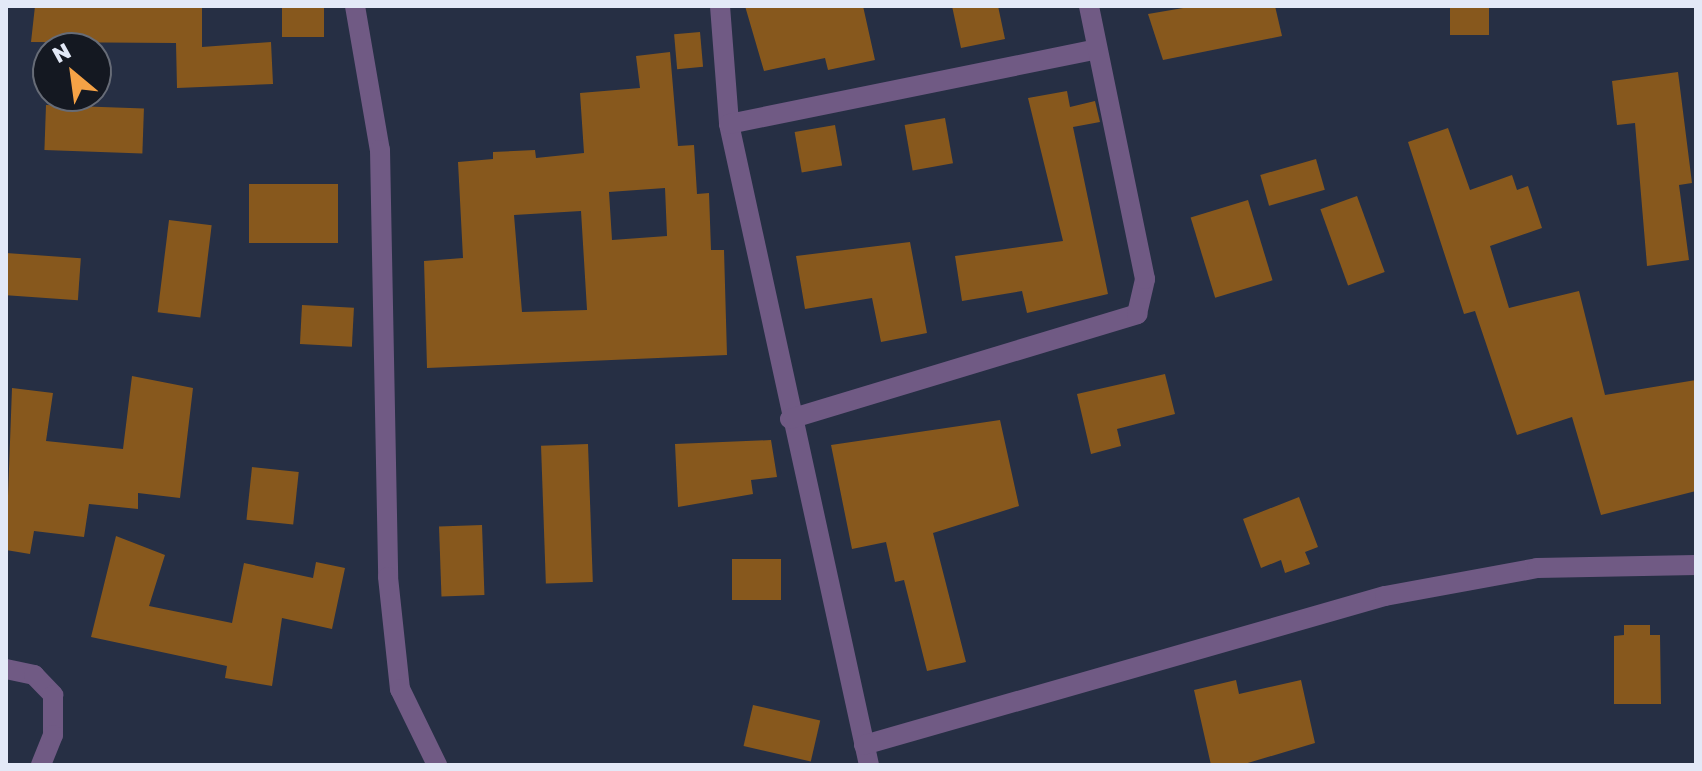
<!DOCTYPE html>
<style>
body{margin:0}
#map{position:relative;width:1702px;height:771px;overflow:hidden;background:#262f44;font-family:"Golos Text",sans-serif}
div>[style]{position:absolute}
.building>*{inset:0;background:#87581d;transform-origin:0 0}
.minor>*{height:20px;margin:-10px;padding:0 10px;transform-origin:10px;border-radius:10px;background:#705a84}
span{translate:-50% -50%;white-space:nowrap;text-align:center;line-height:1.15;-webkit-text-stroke:8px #141821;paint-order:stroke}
.frame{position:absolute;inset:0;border:8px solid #e3e9f7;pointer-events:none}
.north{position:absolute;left:32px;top:32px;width:80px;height:80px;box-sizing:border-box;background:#141821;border:2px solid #676c77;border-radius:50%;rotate:331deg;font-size:22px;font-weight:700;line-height:32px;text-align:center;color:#e3e9f7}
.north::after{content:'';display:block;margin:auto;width:28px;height:36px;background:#f5a246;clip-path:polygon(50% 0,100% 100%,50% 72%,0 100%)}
</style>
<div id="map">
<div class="building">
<i style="clip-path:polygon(35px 6px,202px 6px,202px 47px,271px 42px,273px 84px,177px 88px,176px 43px,31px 42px)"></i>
<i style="left:282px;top:6px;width:42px;height:31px"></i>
<i style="clip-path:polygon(745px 6px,863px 6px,875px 60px,828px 70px,825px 58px,764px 71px)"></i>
<i style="clip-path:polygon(952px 6px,998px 6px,1005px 39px,961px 48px)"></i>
<i style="clip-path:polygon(1195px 6px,1275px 6px,1282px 36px,1163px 60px,1148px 14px)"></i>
<i style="left:1450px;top:6px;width:39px;height:29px"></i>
<i style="left:700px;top:32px;width:35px;height:26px;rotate:85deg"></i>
<i style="clip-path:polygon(evenodd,670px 52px,678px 146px,694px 145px,697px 194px,709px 193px,711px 250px,724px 250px,727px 355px,427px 368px,424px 261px,463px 258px,458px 162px,493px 159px,493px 152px,535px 150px,536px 158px,584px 153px,580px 93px,640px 88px,636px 56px,670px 52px,665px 188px,667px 236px,612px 240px,609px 192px,665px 188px,670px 52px,581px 211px,587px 310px,522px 312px,514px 215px,581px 211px)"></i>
<i style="clip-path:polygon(1678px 72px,1692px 183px,1679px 185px,1689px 260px,1647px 266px,1635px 123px,1617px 125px,1612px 81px)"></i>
<i style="clip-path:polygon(1067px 91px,1070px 107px,1095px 101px,1100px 122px,1073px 127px,1108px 294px,1027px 313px,1022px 291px,962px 301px,955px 256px,1063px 241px,1028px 98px)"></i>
<i style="left:46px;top:105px;width:98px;height:45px;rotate:2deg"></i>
<i style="left:945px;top:118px;width:46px;height:41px;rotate:80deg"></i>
<i style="left:835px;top:125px;width:41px;height:41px;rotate:80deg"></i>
<i style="clip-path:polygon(1448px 128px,1470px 190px,1512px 175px,1517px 190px,1528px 186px,1542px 228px,1490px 246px,1509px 308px,1579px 291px,1605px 395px,1696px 380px,1696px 491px,1601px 515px,1572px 417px,1517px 435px,1475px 311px,1464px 314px,1408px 142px)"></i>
<i style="left:1316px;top:159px;width:32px;height:58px;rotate:74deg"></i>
<i style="left:338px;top:184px;width:59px;height:89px;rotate:90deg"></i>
<i style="left:1357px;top:196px;width:81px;height:39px;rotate:70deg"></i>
<i style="left:1248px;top:200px;width:84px;height:60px;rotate:73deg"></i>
<i style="left:169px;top:220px;width:43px;height:93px;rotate:7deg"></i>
<i style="clip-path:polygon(910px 242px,927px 333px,881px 342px,872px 298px,805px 309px,796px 256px)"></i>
<i style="left:6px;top:253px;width:75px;height:42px;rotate:4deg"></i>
<i style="left:302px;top:305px;width:52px;height:39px;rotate:3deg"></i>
<i style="clip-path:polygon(1165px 374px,1175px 414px,1117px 429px,1121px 446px,1091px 454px,1077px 394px)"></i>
<i style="clip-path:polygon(132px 376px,193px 388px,180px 498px,138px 493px,138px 509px,89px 504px,84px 537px,34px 531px,30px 554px,6px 550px,12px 388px,53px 393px,46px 441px,123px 449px)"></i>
<i style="clip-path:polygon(1000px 420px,1019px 506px,933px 533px,966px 662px,927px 671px,904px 580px,895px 582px,886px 542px,852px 549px,831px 445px)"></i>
<i style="clip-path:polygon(771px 440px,777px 477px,751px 480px,753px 494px,678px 507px,675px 444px)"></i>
<i style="left:588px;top:444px;width:138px;height:47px;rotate:88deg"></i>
<i style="left:252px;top:467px;width:47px;height:53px;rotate:6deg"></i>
<i style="clip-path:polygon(1299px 497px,1318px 547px,1305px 552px,1310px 564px,1285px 573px,1281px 560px,1261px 568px,1243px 519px)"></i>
<i style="left:482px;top:525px;width:70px;height:43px;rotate:88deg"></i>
<i style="clip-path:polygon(116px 536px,165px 555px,149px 606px,232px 623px,244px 563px,313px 578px,316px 562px,345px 568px,332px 629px,282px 618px,272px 686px,225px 678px,227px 666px,91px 637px)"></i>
<i style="left:732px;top:559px;width:49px;height:41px"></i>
<i style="clip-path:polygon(1624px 625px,1650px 625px,1650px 635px,1660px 635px,1661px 704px,1614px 704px,1614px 636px,1624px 635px)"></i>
<i style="clip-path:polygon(1236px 680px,1239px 694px,1301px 680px,1315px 743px,1241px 765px,1211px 765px,1194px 690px)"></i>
<i style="left:753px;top:705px;width:69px;height:42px;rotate:13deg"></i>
</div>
<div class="minor">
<i style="left:355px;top:6px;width:146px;rotate:80.2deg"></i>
<i style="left:380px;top:150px;width:427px;rotate:88.9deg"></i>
<i style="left:388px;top:577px;width:113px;rotate:83.9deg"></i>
<i style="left:400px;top:689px;width:85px;rotate:64deg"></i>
<i style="left:720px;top:6px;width:118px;rotate:85.6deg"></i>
<i style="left:729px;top:124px;width:656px;rotate:77.68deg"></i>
<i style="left:729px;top:124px;width:372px;rotate:-11.5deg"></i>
<i style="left:790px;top:419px;width:363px;rotate:-16.8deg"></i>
<i style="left:1137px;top:314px;width:36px;rotate:-77deg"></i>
<i style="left:1145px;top:279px;width:279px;rotate:-101.6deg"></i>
<i style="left:6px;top:669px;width:29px;rotate:12deg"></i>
<i style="left:34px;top:675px;width:28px;rotate:46deg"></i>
<i style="left:53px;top:695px;width:40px;rotate:90deg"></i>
<i style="left:53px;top:735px;width:32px;rotate:112deg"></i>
<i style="left:864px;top:745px;width:542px;rotate:-15.96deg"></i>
<i style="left:1385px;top:596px;width:155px;rotate:-10.4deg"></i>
<i style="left:1537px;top:568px;width:159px;rotate:-1.1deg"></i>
</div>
<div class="frame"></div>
<div class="north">N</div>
</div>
